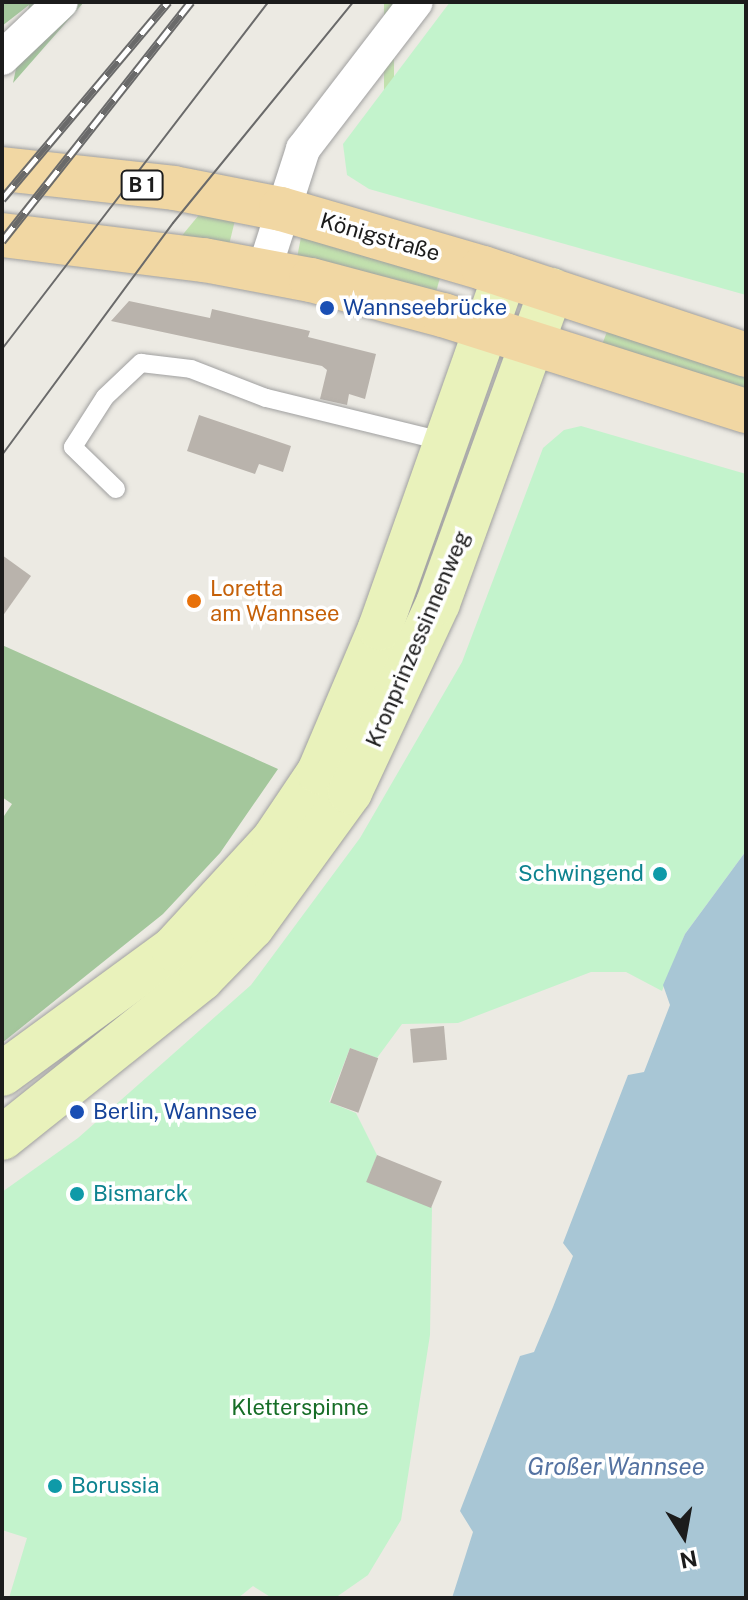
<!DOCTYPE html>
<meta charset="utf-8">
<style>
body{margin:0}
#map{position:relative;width:748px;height:1600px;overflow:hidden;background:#eceae3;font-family:"Public Sans",sans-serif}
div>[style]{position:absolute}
.grass>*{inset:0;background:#c2e1ae;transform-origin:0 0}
.forest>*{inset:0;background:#a4c79c}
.park>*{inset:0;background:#c3f3cc}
.water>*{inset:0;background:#a8c6d5}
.building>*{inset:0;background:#b9b3ac;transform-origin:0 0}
.roads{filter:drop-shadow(0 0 2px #a0a0a0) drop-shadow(0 0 2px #a0a0a0)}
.lane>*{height:18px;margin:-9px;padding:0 9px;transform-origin:9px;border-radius:9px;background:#fff}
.street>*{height:34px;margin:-17px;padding:0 17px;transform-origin:17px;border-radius:17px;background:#fff}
.secondary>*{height:44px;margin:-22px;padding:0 22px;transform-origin:22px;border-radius:22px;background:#e9f2bb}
.primary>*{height:44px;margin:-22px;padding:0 22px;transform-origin:22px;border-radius:22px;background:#f1d7a3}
.tram>*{height:2px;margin:-1px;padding:0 1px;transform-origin:1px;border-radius:1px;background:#6a6a6a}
.rail>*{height:9px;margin-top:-4.5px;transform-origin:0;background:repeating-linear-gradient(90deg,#fff 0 18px,#6a6a6a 0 36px);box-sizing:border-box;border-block:2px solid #6a6a6a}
.dots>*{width:22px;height:22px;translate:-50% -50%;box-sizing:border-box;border:4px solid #fff;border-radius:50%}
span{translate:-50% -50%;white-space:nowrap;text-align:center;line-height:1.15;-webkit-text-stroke:7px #fff;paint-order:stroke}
.shield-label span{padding:2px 6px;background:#fff;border:2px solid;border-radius:6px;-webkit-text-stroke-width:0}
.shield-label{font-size:20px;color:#1c1c1c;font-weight:700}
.street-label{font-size:22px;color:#1c1c1c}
.transit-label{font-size:22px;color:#164399}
.left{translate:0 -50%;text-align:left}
.food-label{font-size:22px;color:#c56008}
.culture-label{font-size:22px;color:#0d838f}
.right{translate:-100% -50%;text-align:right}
.park-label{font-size:22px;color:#176d27}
.water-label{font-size:24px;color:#5472a1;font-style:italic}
.frame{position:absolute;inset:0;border:4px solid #1c1c1c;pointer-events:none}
.north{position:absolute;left:644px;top:1496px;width:80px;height:80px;-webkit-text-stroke:6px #fff;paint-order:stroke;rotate:169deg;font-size:22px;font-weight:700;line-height:32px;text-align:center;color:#1c1c1c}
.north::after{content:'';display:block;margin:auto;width:28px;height:36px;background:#1c1c1c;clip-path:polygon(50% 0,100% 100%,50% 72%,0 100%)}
</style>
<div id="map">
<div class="grass">
<i style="left:384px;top:2px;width:10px;height:186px"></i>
<i style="clip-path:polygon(203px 210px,236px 216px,229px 245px,180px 238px)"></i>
<i style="clip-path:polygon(301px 237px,442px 270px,435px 296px,297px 258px)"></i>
<i style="clip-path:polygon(608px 329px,746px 378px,746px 397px,600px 350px)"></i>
</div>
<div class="forest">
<i style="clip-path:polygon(2px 2px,84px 2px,13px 83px,29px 5px,2px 26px)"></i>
<i style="clip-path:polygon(2px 645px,278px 769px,220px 853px,163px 914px,2px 1043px,2px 819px,12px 804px,2px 797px)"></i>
</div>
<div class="park">
<i style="clip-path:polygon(450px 2px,746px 2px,746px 295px,369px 189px,347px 175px,343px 144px)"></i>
<i style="clip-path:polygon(581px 426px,746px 474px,746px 851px,685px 934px,662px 991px,626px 972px,591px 972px,458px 1023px,402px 1024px,377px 1058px,350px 1048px,329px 1102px,356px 1113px,377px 1155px,367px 1182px,432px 1207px,430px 1335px,401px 1520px,368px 1575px,335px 1598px,272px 1598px,253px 1586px,238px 1598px,9px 1598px,27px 1538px,2px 1530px,2px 1192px,78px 1138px,251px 985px,360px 838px,462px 662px,543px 448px,564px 430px)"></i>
</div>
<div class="water">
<i style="clip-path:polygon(746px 851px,746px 1598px,452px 1598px,473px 1532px,460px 1511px,520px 1356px,534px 1352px,553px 1307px,573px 1256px,563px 1243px,628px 1075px,644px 1072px,670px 1005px,663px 985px,685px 934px)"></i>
</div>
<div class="building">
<i style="clip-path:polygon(129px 301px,210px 318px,212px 309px,310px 331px,308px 337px,376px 354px,365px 399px,349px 394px,347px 405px,320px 399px,327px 370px,322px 366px,111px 321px)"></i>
<i style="clip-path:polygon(199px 415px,291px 446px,283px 472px,259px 464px,255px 474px,187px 451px)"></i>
<i style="clip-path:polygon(2px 555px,31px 576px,2px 617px)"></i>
<i style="left:444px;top:1026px;width:34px;height:34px;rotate:85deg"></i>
<i style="left:350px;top:1048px;width:30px;height:58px;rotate:20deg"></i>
<i style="left:377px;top:1155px;width:70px;height:29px;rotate:22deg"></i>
</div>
<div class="roads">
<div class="lane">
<i style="left:116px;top:489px;width:60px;rotate:-135.7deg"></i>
<i style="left:73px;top:447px;width:59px;rotate:-57.4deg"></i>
<i style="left:105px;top:397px;width:50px;rotate:-43.4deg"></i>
<i style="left:141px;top:363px;width:50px;rotate:6.8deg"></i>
<i style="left:191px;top:369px;width:80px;rotate:21.1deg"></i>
<i style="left:266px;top:398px;width:185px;rotate:13.7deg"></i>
</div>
<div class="street">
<i style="left:2px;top:58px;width:81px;rotate:-43.5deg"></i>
<i style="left:264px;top:270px;width:127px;rotate:-72.1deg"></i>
<i style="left:303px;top:149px;width:185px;rotate:-52.5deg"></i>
</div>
<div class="secondary">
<i style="left:2px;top:1074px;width:212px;rotate:-36.2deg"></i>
<i style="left:173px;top:949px;width:149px;rotate:-47.4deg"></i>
<i style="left:274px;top:839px;width:81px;rotate:-56.1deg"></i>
<i style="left:319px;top:772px;width:156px;rotate:-67deg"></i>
<i style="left:380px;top:628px;width:374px;rotate:-70.5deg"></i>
<i style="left:2px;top:1138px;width:255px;rotate:-38.6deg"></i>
<i style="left:201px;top:979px;width:73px;rotate:-45.6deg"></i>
<i style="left:252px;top:927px;width:167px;rotate:-54deg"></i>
<i style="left:350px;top:792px;width:208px;rotate:-65deg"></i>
<i style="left:438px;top:603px;width:333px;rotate:-70.1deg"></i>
</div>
<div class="primary">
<i style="left:2px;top:169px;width:173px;rotate:6.3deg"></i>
<i style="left:174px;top:188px;width:109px;rotate:11.1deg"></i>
<i style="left:281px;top:209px;width:210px;rotate:16.3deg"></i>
<i style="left:483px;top:268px;width:277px;rotate:18.3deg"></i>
<i style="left:2px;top:235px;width:204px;rotate:7.1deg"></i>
<i style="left:204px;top:260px;width:109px;rotate:10.6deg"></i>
<i style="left:311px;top:280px;width:137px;rotate:14.9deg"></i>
<i style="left:443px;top:315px;width:318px;rotate:17.6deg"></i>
</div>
</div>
<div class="tram">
<i style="left:2px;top:349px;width:437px;rotate:-52.5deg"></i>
<i style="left:2px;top:455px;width:288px;rotate:-53.6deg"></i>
<i style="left:173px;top:223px;width:285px;rotate:-50.8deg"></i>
</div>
<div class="rail">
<i style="left:2px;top:199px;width:258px;rotate:-49.9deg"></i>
<i style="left:2px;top:241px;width:305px;rotate:-51.7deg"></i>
</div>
<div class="dots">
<i style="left:327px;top:308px;background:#1a4fb4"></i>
<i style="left:194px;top:601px;background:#e8710a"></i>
<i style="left:660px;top:874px;background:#0f9aa8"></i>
<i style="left:77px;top:1112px;background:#1a4fb4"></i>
<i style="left:77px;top:1194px;background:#0f9aa8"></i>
<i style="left:55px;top:1486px;background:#0f9aa8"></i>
</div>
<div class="shield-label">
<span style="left:142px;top:185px">B 1</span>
</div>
<div class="street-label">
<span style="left:380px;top:237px;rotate:16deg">Königstraße</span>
<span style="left:418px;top:639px;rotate:-67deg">Kronprinzessinnenweg</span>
</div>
<div class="transit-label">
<span class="left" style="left:343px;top:308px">Wannseebrücke</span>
<span class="left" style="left:93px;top:1112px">Berlin, Wannsee</span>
</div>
<div class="food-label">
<span class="left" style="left:210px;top:601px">Loretta<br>am Wannsee</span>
</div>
<div class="culture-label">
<span class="right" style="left:644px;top:874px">Schwingend</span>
<span class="left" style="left:93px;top:1194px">Bismarck</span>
<span class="left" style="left:71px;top:1486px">Borussia</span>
</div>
<div class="park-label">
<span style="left:300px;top:1408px">Kletterspinne</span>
</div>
<div class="water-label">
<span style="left:616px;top:1467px">Großer Wannsee</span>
</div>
<div class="frame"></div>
<div class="north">N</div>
</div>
